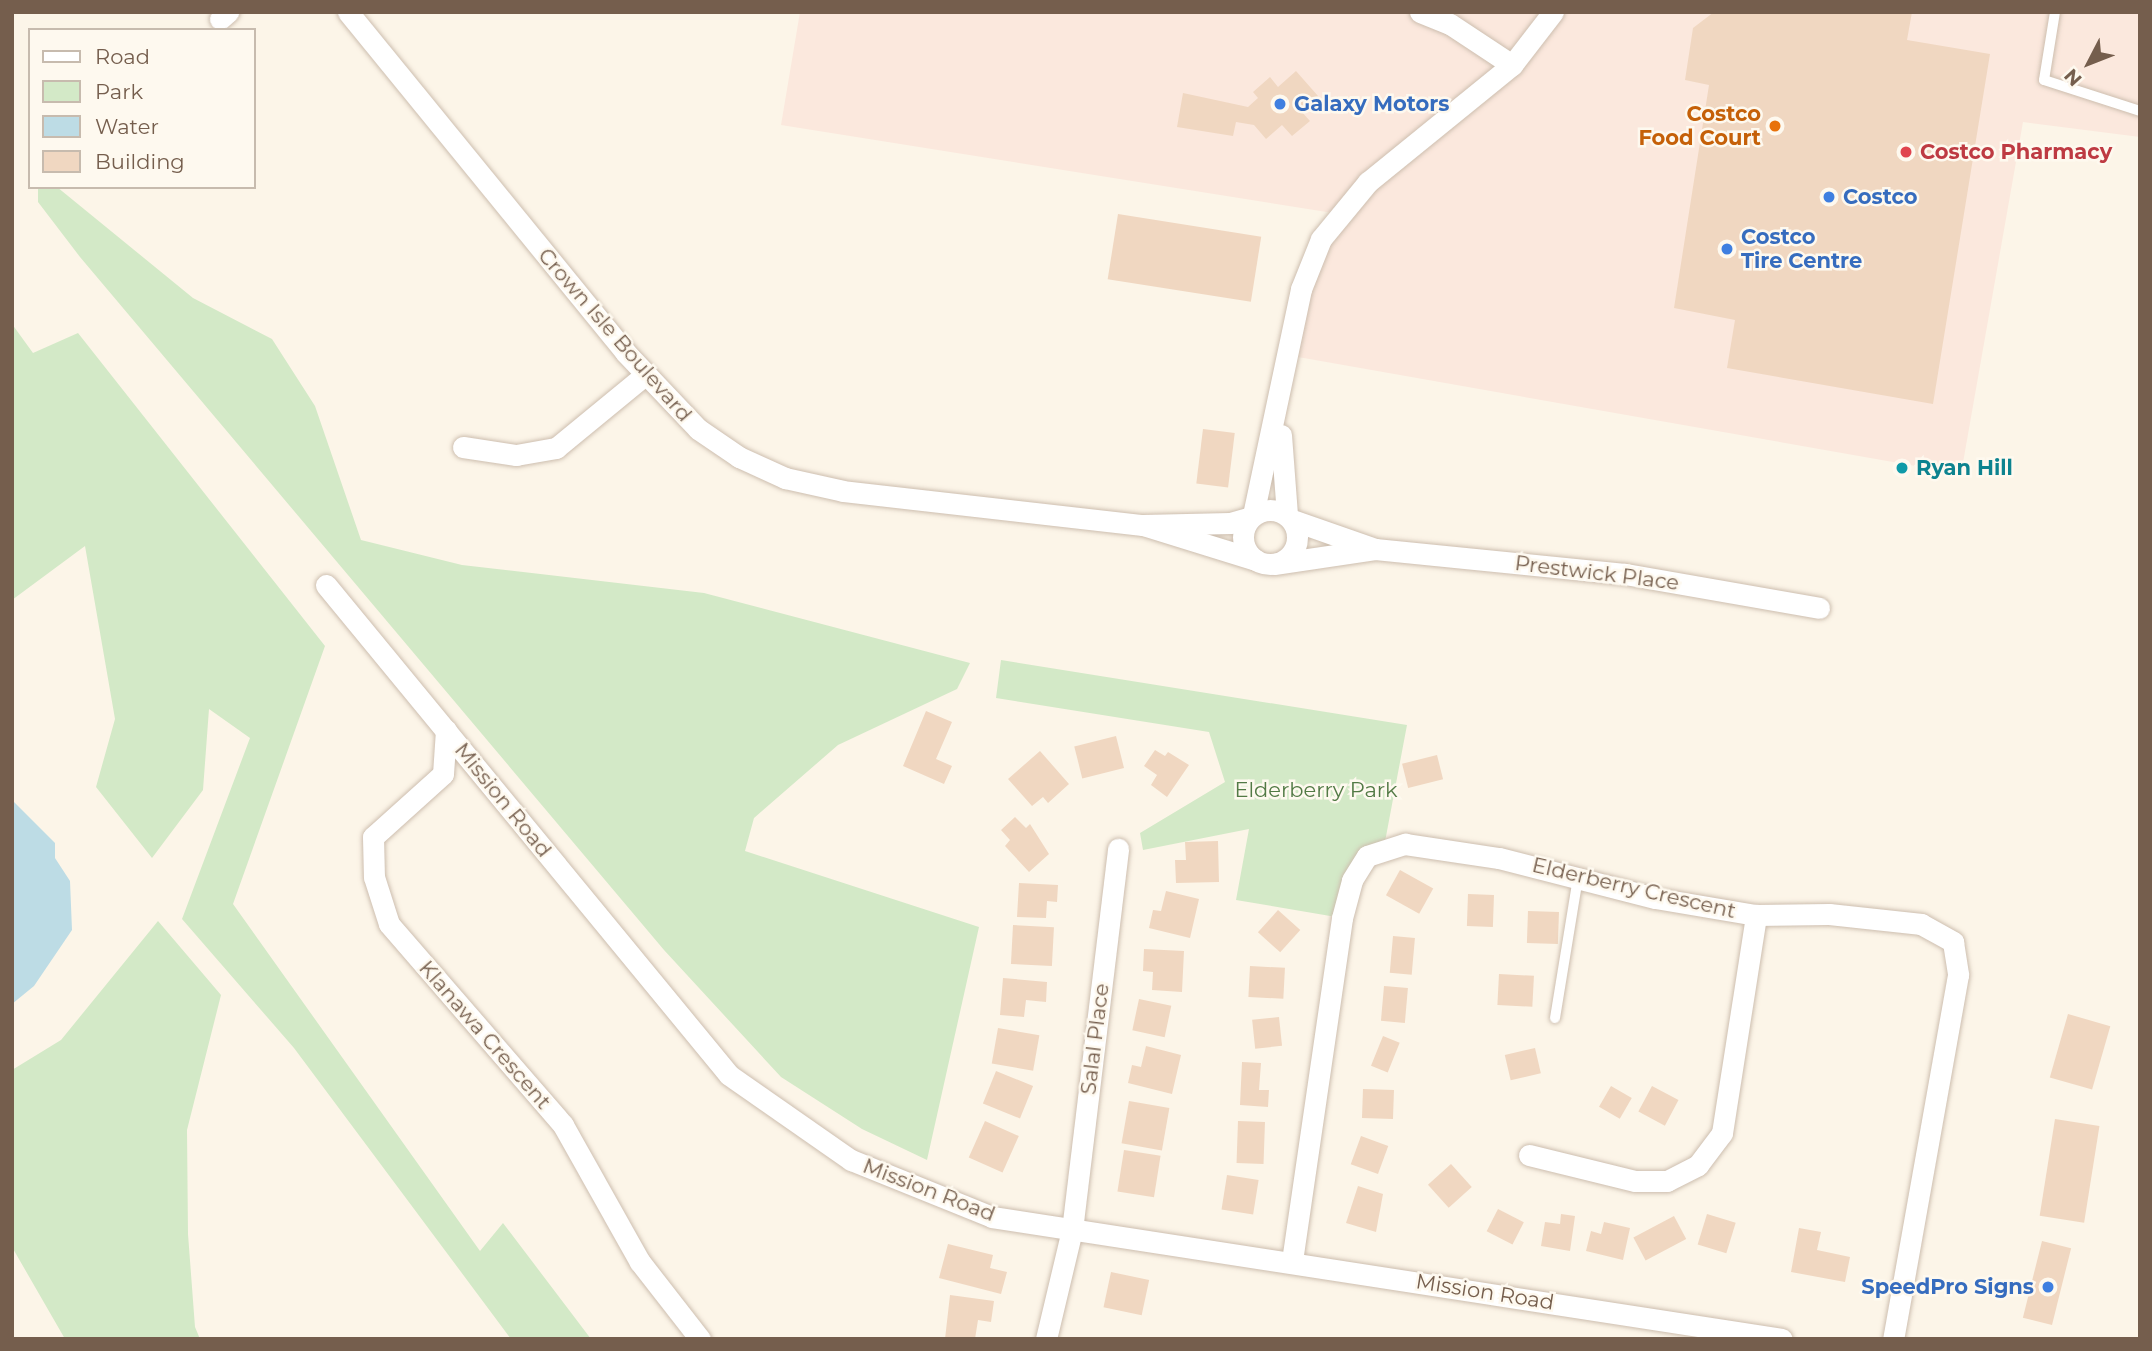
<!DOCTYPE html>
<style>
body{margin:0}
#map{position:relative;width:2152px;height:1351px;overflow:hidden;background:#fcf5e8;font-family:Montserrat,sans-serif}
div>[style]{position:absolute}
.commercial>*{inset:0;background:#fbe8dd}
.green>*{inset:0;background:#d3e9c7}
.water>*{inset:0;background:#bddce5}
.building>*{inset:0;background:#f0d7c1;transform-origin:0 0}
.roads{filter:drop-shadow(0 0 2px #cdbeaf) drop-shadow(0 0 2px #cdbeaf)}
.service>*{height:10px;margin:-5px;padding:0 5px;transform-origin:5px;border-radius:5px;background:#fff}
.minor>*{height:21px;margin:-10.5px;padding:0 10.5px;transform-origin:10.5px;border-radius:10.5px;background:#fff}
.minor>.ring{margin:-10.5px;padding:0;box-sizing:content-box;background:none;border:21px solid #fff;border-radius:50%}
.dots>*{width:19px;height:19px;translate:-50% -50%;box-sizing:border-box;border:4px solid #fef9ef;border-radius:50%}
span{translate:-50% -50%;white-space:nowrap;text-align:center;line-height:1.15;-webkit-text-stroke:5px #fef9ef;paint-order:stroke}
.shop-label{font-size:21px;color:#366cbe;font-weight:700}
.left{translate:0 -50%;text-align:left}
.right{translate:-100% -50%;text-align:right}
.food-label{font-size:21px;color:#c56008;font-weight:700}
.health-label{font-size:21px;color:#be3a42;font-weight:700}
.street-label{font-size:21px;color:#755e4d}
.culture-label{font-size:21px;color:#0d838f;font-weight:700}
.park-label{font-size:21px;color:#527a45}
.frame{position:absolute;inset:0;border:14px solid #755e4d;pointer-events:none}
.legend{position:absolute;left:28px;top:28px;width:228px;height:161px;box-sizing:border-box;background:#fef9ef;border:2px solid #c7bbae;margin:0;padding:9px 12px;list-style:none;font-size:21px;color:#755e4d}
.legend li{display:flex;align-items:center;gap:14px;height:35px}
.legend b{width:35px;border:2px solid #c7bbae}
.north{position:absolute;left:2054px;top:28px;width:70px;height:70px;-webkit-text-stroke:5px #fef9ef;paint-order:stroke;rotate:228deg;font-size:19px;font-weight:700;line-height:28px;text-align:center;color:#755e4d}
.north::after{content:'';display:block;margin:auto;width:24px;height:32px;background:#755e4d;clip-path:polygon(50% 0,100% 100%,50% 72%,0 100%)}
</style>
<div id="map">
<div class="commercial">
<i style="clip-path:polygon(800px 12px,2140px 12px,2140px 137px,2023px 122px,1961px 474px,1298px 357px,1308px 296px,1330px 243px,1352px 216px,781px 125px)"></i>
</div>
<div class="green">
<i style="clip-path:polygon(38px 187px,57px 187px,193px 298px,272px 339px,315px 406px,361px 540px,462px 565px,704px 593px,970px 663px,957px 689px,838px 745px,754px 818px,745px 851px,979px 927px,927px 1160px,862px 1129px,781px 1077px,664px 950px,80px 257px,38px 202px)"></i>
<i style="clip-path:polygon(12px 324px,33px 353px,78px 333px,325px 646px,233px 904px,480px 1251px,503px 1223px,591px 1339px,511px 1339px,294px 1048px,182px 919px,250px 738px,209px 709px,203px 790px,152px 858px,96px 787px,115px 719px,85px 546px,12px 600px)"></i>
<i style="clip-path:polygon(1001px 660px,1407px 725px,1384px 847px,1342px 918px,1236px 900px,1249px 829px,1143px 850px,1140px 833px,1225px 782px,1209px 732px,996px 698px)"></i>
<i style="clip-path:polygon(158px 921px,221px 995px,187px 1130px,188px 1234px,195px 1327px,200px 1339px,65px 1339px,12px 1247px,12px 1070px,61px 1040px)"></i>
</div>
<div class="water">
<i style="clip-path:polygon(12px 800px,55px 843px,55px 858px,70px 881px,72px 930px,34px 986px,12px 1004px)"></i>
</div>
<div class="building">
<i style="clip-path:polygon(1714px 12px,1912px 12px,1907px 40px,1990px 54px,1933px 404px,1727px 368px,1735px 320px,1674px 308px,1709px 85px,1685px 80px,1693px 28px)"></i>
<i style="clip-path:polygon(1296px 71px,1318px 96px,1301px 111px,1310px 121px,1292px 136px,1282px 125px,1266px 139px,1254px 125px,1236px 122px,1233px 136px,1177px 127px,1183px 93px,1248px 107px,1258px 98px,1253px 92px,1270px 77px,1278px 87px)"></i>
<i style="left:1118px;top:214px;width:145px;height:66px;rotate:9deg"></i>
<i style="left:1203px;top:429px;width:32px;height:55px;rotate:7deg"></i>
<i style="clip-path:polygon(926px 711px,952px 722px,936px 759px,952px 766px,944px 784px,903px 766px)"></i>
<i style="left:1116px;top:736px;width:33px;height:43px;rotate:76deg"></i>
<i style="clip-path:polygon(1155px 750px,1165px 756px,1168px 752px,1189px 765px,1167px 797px,1151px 785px,1157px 775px,1144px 766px)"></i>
<i style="clip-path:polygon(1040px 751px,1069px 784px,1048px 803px,1043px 797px,1032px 806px,1008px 779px)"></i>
<i style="left:1437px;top:755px;width:25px;height:36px;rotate:76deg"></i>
<i style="clip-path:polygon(1015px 817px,1026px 828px,1030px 824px,1049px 854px,1029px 872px,1005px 846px,1010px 840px,1001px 830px)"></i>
<i style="clip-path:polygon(1218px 841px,1219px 882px,1176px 883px,1175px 860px,1186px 860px,1185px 842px)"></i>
<i style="left:1400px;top:870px;width:38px;height:29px;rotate:29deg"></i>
<i style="clip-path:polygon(1019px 883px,1058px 885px,1057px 902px,1047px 901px,1046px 918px,1017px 917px)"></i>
<i style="clip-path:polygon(1166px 891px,1199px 899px,1190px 938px,1149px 928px,1153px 910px,1161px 911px)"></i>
<i style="left:1468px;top:894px;width:26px;height:32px;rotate:2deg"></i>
<i style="left:1278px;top:910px;width:30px;height:30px;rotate:42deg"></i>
<i style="left:1528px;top:911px;width:31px;height:32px;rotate:2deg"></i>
<i style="left:1013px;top:925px;width:41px;height:39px;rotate:3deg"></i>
<i style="left:1393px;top:936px;width:22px;height:37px;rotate:5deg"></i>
<i style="clip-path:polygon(1144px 949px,1184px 951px,1182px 992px,1152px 990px,1153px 972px,1143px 971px)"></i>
<i style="left:1250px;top:966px;width:35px;height:31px;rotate:3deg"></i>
<i style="left:1499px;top:974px;width:35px;height:31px;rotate:3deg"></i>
<i style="clip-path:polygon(1003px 978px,1047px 982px,1046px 1002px,1026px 1000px,1024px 1017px,1000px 1015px)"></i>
<i style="left:1384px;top:986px;width:24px;height:35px;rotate:5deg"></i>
<i style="left:1139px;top:999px;width:33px;height:32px;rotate:12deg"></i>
<i style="left:2068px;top:1014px;width:44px;height:66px;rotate:16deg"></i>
<i style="left:1279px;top:1017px;width:29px;height:27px;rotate:84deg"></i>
<i style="left:998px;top:1028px;width:42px;height:36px;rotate:10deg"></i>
<i style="left:1383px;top:1036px;width:18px;height:32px;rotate:22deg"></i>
<i style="clip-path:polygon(1146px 1046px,1181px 1055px,1172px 1094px,1128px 1083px,1132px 1065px,1141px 1067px)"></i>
<i style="left:1535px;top:1048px;width:26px;height:31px;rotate:77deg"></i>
<i style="clip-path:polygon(1242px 1062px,1261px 1063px,1259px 1090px,1269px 1090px,1268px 1107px,1240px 1105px)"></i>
<i style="left:996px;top:1071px;width:40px;height:35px;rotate:22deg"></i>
<i style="left:1611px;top:1086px;width:24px;height:24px;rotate:30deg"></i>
<i style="left:1652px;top:1086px;width:30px;height:29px;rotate:28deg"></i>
<i style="left:1363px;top:1089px;width:31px;height:29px;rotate:2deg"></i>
<i style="left:1129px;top:1101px;width:41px;height:43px;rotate:10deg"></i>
<i style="left:2055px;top:1119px;width:45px;height:98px;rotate:9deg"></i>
<i style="left:985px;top:1121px;width:37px;height:40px;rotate:24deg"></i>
<i style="left:1238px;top:1121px;width:27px;height:42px;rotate:2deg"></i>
<i style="left:1361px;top:1136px;width:29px;height:30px;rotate:20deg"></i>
<i style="left:1124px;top:1150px;width:37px;height:42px;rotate:9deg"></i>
<i style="left:1451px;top:1164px;width:31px;height:31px;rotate:48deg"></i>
<i style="left:1227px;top:1175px;width:32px;height:35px;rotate:9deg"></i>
<i style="clip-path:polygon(1358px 1186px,1383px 1194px,1376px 1232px,1346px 1223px)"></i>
<i style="left:1498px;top:1209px;width:29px;height:25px;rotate:27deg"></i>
<i style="clip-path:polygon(1561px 1214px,1575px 1216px,1570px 1251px,1541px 1246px,1545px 1222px,1560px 1224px)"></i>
<i style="left:1707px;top:1214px;width:30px;height:32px;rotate:17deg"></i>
<i style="left:1674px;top:1216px;width:26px;height:46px;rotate:62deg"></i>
<i style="clip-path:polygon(1604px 1222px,1630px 1228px,1623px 1260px,1586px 1251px,1591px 1231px,1601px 1234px)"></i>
<i style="clip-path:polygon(1799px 1228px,1821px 1232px,1817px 1250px,1850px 1257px,1845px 1282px,1791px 1272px)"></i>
<i style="left:2042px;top:1241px;width:30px;height:79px;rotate:14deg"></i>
<i style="clip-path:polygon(948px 1244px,993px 1255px,990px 1268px,1007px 1272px,1001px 1294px,939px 1278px)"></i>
<i style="left:1111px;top:1272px;width:39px;height:36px;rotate:12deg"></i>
<i style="clip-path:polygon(950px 1295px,994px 1301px,991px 1322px,978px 1320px,975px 1339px,945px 1339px)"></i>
</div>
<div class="roads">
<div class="service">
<i style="left:2055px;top:12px;width:69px;rotate:99.2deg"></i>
<i style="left:2044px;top:80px;width:101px;rotate:17.9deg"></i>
<i style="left:1555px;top:1018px;width:143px;rotate:-80.7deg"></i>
</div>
<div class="minor">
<i style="left:348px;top:12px;width:439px;rotate:50.8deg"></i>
<i style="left:625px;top:352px;width:106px;rotate:46.5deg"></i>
<i style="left:698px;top:429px;width:50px;rotate:34.3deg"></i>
<i style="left:739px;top:457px;width:51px;rotate:24.5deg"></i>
<i style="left:785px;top:478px;width:59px;rotate:12.6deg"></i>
<i style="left:843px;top:491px;width:302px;rotate:6.5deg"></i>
<i style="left:1420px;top:12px;width:32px;rotate:22deg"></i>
<i style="left:1450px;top:24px;width:74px;rotate:33.5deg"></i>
<i style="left:220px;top:19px;width:11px;rotate:-41deg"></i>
<i style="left:1281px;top:435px;width:80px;rotate:85.7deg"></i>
<i style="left:463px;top:447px;width:54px;rotate:8.6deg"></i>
<i style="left:516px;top:455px;width:41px;rotate:-9.9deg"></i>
<i style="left:556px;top:448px;width:115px;rotate:-39.4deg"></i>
<i class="ring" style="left:1243px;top:510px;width:33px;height:33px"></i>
<i style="left:1253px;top:515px;width:231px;rotate:-78deg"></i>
<i style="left:1301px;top:289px;width:54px;rotate:-68.2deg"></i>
<i style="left:1321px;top:239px;width:74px;rotate:-50.5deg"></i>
<i style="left:1368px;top:182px;width:186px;rotate:-39.1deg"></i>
<i style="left:1512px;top:65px;width:67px;rotate:-52.3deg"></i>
<i style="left:1251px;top:517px;width:22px;rotate:164deg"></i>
<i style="left:1230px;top:523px;width:87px;rotate:178.7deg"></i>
<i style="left:1143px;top:525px;width:118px;rotate:17.2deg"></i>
<i style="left:1375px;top:549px;width:251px;rotate:5.7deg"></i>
<i style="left:1625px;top:574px;width:197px;rotate:9.9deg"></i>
<i style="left:1274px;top:564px;width:102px;rotate:-8.4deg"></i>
<i style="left:1375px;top:549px;width:88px;rotate:-160.7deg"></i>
<i style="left:326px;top:585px;width:634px;rotate:50.56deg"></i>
<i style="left:729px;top:1075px;width:149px;rotate:34.9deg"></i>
<i style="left:851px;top:1160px;width:152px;rotate:22deg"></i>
<i style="left:992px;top:1217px;width:799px;rotate:8.78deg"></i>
<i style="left:446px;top:730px;width:44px;rotate:93.9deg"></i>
<i style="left:443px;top:774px;width:94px;rotate:138deg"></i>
<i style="left:373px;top:837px;width:40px;rotate:88.6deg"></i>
<i style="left:374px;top:877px;width:49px;rotate:72.3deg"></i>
<i style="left:389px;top:924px;width:266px;rotate:49.1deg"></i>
<i style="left:563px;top:1125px;width:157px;rotate:60.7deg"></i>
<i style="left:640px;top:1262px;width:98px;rotate:52.1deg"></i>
<i style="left:1529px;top:1155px;width:109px;rotate:13.8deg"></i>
<i style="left:1635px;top:1181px;width:32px"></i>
<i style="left:1667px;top:1181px;width:35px;rotate:-27deg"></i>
<i style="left:1698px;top:1165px;width:40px;rotate:-53deg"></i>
<i style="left:1722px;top:1133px;width:221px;rotate:-81.1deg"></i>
<i style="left:1292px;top:1261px;width:347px;rotate:-81.7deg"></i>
<i style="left:1342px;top:918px;width:39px;rotate:-75deg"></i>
<i style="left:1352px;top:880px;width:28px;rotate:-58deg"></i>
<i style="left:1367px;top:856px;width:40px;rotate:-18deg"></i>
<i style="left:1405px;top:844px;width:95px;rotate:8.5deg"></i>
<i style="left:1499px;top:858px;width:161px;rotate:14.4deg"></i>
<i style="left:1655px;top:898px;width:102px;rotate:9.6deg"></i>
<i style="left:1756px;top:915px;width:73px;rotate:-0.8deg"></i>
<i style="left:1829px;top:914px;width:93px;rotate:6.2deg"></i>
<i style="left:1921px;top:924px;width:37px;rotate:29deg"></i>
<i style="left:1953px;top:942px;width:33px;rotate:81deg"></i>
<i style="left:1958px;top:975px;width:370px;rotate:100.1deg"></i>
<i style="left:1046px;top:1339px;width:112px;rotate:-76.6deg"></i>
<i style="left:1072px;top:1230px;width:384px;rotate:-83.1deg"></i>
</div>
</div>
<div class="dots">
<i style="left:1280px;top:104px;background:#3f7fe0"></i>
<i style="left:1775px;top:126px;background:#e8710a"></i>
<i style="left:1906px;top:152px;background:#e0444e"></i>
<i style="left:1829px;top:197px;background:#3f7fe0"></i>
<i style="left:1727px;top:249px;background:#3f7fe0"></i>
<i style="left:1902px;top:468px;background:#0f9aa8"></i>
<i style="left:2048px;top:1287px;background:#3f7fe0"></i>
</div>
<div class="shop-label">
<span class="left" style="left:1294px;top:104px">Galaxy Motors</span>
<span class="left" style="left:1843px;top:197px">Costco</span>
<span class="left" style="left:1741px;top:249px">Costco<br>Tire Centre</span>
<span class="right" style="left:2034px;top:1287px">SpeedPro Signs</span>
</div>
<div class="food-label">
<span class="right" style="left:1761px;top:126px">Costco<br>Food Court</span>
</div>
<div class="health-label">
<span class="left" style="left:1920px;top:152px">Costco Pharmacy</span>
</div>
<div class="street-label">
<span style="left:615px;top:335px;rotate:49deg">Crown Isle Boulevard</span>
<span style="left:1597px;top:573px;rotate:7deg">Prestwick Place</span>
<span style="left:503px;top:800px;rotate:51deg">Mission Road</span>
<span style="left:1634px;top:888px;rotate:13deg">Elderberry Crescent</span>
<span style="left:485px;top:1035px;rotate:49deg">Klanawa Crescent</span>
<span style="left:1095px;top:1039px;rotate:-83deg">Salal Place</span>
<span style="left:929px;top:1190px;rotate:21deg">Mission Road</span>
<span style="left:1485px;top:1292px;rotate:9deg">Mission Road</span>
</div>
<div class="culture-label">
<span class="left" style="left:1916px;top:468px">Ryan Hill</span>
</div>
<div class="park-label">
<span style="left:1316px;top:790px">Elderberry Park</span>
</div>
<div class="frame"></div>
<ul class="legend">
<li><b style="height:9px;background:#fff"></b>Road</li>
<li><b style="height:19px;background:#d3e9c7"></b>Park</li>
<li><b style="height:19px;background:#bddce5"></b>Water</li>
<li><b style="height:19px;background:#f0d7c1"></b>Building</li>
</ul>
<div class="north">N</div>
</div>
